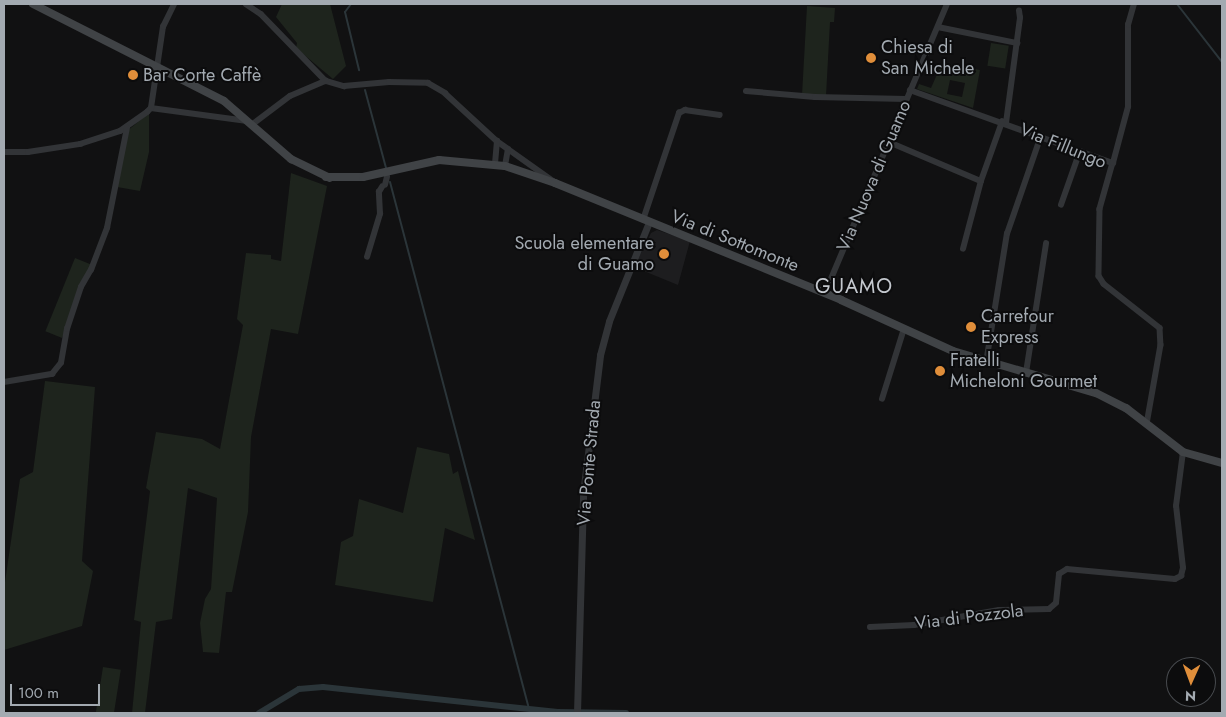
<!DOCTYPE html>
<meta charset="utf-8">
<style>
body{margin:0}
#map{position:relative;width:1226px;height:717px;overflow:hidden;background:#111112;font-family:Jost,sans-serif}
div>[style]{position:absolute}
.built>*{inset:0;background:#1d1d1f}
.green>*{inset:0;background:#1e241d;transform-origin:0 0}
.stream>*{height:2px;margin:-1px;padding:0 1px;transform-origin:1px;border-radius:1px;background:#2b3539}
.canal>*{height:6px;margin:-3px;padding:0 3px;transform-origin:3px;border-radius:3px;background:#2b3539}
.minor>*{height:5.5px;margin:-2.75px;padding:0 2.75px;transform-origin:2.75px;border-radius:2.75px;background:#323437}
.tertiary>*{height:7px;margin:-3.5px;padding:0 3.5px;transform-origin:3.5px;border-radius:3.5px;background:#323437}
.secondary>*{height:8px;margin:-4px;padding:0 4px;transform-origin:4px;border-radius:4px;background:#404346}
.dots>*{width:14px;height:14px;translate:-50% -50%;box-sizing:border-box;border:2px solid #0c0c0d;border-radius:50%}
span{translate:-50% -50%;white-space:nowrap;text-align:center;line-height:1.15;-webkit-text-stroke:4px #0c0c0d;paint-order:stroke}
.poi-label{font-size:18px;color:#a3aab1}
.left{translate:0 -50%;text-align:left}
.right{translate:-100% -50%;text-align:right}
.street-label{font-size:18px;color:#a3aab1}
.quarter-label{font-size:20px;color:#c4c8ce;letter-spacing:1px}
.frame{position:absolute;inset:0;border:5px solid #a3aab1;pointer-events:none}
.north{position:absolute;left:1166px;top:657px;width:50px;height:50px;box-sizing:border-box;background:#0c0c0d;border:1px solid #484b4f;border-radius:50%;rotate:182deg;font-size:14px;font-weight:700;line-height:20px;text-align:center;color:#a3aab1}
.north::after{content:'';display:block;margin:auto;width:18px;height:22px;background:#e08e3a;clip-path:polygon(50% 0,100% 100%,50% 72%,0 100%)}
.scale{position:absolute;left:10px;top:684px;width:90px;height:22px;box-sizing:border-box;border:2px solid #a3aab1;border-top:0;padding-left:6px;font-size:15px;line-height:18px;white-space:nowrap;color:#a3aab1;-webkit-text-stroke:4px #0c0c0d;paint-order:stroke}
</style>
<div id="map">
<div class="built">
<i style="clip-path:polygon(657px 230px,690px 241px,678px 285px,634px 267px,651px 233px)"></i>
</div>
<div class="green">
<i style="clip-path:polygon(282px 4px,330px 4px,346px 66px,333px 79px,296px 48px,297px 43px,276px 17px)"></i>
<i style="clip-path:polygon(807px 6px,835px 8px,834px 22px,830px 22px,826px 96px,802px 95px)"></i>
<i style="left:991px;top:43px;width:18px;height:23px;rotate:9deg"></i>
<i style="clip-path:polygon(evenodd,942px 63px,980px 70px,973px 108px,917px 89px,919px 84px,931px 88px,942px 63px,950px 80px,965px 83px,962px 97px,947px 94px,950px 80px)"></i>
<i style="clip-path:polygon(149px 113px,149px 152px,140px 191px,117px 187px,127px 131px)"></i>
<i style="clip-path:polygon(291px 173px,327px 186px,298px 334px,271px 329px,251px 437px,248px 512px,232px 592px,226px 592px,219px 653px,203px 652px,200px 623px,205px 599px,211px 589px,217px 498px,188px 488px,172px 619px,156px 622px,145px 713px,132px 713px,141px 622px,134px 620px,150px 491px,146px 488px,156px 432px,202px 439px,220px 449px,243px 325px,237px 319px,246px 253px,271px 255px,271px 259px,281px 261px)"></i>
<i style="left:75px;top:258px;width:18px;height:79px;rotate:22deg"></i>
<i style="clip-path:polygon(45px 381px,95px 387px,82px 561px,93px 571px,82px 626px,4px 650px,4px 589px,20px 479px,33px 472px)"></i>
<i style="clip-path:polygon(417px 447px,449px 454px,453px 474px,458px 471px,475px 540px,445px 528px,433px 602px,335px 585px,341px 542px,353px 536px,359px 499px,403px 513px)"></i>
<i style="left:103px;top:667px;width:18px;height:46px;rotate:9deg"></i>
</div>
<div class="stream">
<i style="left:351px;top:4px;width:10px;rotate:127deg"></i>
<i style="left:345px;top:12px;width:60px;rotate:76.4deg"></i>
<i style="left:1177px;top:4px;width:73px;rotate:52.2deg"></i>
<i style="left:365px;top:90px;width:81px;rotate:74.9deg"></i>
<i style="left:390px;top:182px;width:545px;rotate:75.22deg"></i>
</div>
<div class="canal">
<i style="left:259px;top:713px;width:47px;rotate:-31deg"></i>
<i style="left:299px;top:689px;width:24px;rotate:-5deg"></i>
<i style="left:323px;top:687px;width:236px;rotate:6.1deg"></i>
<i style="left:558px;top:712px;width:68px;rotate:0.8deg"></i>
</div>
<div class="minor">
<i style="left:246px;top:4px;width:18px;rotate:34deg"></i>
<i style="left:261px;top:14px;width:93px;rotate:45.9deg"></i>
<i style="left:326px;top:81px;width:19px;rotate:16deg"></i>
<i style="left:344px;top:86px;width:45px;rotate:-5.1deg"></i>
<i style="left:389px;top:82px;width:39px;rotate:1deg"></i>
<i style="left:428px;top:83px;width:20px;rotate:30deg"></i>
<i style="left:445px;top:93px;width:71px;rotate:42.7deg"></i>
<i style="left:497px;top:141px;width:69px;rotate:35.5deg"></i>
<i style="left:938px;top:27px;width:81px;rotate:11.4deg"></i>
<i style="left:910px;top:90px;width:216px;rotate:19.8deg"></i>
<i style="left:1113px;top:163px;width:48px;rotate:105.8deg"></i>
<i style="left:1100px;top:209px;width:67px;rotate:90.9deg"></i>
<i style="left:1099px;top:276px;width:9px;rotate:58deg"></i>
<i style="left:1104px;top:284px;width:71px;rotate:38.2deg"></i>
<i style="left:1160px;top:328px;width:17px;rotate:87deg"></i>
<i style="left:1161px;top:345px;width:80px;rotate:100deg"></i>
<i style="left:746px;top:91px;width:69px;rotate:5deg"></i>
<i style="left:815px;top:97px;width:91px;rotate:1.3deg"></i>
<i style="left:151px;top:108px;width:97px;rotate:7.7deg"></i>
<i style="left:1006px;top:123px;width:106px;rotate:-82.4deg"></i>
<i style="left:1020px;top:18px;width:7px;rotate:-98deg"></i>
<i style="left:253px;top:124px;width:46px;rotate:-37.1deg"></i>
<i style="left:290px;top:96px;width:39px;rotate:-23deg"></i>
<i style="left:889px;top:142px;width:100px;rotate:23deg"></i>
<i style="left:4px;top:152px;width:24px"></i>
<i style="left:28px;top:152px;width:53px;rotate:-8.7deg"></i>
<i style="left:80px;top:144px;width:42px;rotate:-18deg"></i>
<i style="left:120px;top:131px;width:33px;rotate:-35deg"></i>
<i style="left:147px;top:112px;width:6px;rotate:-45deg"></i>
<i style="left:151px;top:108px;width:82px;rotate:-81.6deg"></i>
<i style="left:163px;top:27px;width:25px;rotate:-64deg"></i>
<i style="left:1113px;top:163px;width:58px;rotate:-75deg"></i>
<i style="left:1128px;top:107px;width:82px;rotate:-90deg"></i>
<i style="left:1128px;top:25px;width:22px;rotate:-74deg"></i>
<i style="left:495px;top:164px;width:23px;rotate:-85deg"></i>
<i style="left:505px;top:166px;width:17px;rotate:-80deg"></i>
<i style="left:385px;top:185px;width:8px;rotate:-76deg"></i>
<i style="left:1061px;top:205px;width:57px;rotate:-70.6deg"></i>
<i style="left:643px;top:220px;width:113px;rotate:-71.4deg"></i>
<i style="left:679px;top:113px;width:7px;rotate:-27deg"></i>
<i style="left:685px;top:110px;width:35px;rotate:8deg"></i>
<i style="left:963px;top:249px;width:70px;rotate:-75.2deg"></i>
<i style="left:981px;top:181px;width:63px;rotate:-70.4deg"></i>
<i style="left:367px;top:257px;width:45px;rotate:-73.2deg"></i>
<i style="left:380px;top:214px;width:22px;rotate:-93deg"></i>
<i style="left:379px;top:192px;width:6px;rotate:-59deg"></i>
<i style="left:825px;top:293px;width:314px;rotate:-67.1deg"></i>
<i style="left:986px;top:363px;width:131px;rotate:-80.8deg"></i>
<i style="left:1007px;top:234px;width:104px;rotate:-70.9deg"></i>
<i style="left:1026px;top:373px;width:131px;rotate:-81.2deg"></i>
<i style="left:4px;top:382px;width:49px;rotate:-9.5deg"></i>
<i style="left:52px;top:374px;width:14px;rotate:-51deg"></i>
<i style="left:61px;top:363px;width:35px;rotate:-80deg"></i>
<i style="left:67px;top:329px;width:44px;rotate:-71.6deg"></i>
<i style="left:81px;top:287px;width:20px;rotate:-60deg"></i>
<i style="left:91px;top:270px;width:45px;rotate:-69.1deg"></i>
<i style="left:107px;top:228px;width:102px;rotate:-78.7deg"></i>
<i style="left:882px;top:399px;width:73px;rotate:-72.6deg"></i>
<i style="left:870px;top:627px;width:44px;rotate:-2.6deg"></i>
<i style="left:914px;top:625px;width:86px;rotate:-10deg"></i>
<i style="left:999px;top:610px;width:50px;rotate:-1.1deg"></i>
<i style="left:1049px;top:609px;width:9px;rotate:-41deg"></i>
<i style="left:1056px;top:603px;width:29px;rotate:-84deg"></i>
<i style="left:1059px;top:574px;width:9px;rotate:-32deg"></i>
<i style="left:1067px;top:569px;width:108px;rotate:5.3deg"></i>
<i style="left:1175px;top:579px;width:7px;rotate:-27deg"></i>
<i style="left:1181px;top:576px;width:8px;rotate:-76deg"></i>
<i style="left:1183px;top:568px;width:62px;rotate:-96.4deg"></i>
<i style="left:1176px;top:506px;width:54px;rotate:-82.6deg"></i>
</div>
<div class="tertiary">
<i style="left:577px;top:713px;width:219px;rotate:-88.4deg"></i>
<i style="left:583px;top:494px;width:140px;rotate:-83deg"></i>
<i style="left:600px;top:355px;width:35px;rotate:-75deg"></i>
<i style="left:609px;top:321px;width:107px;rotate:-68deg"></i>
</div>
<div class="secondary">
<i style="left:33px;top:4px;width:214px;rotate:26.9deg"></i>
<i style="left:224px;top:101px;width:89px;rotate:40.9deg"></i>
<i style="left:291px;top:159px;width:43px;rotate:26deg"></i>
<i style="left:326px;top:177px;width:37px"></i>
<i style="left:363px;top:177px;width:78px;rotate:-12.6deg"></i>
<i style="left:439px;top:160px;width:66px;rotate:5.2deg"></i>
<i style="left:505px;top:166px;width:53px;rotate:18.8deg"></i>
<i style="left:555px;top:183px;width:309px;rotate:22.2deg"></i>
<i style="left:841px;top:300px;width:123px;rotate:24.5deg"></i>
<i style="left:953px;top:351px;width:149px;rotate:16.4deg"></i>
<i style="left:1096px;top:393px;width:34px;rotate:27deg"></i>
<i style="left:1126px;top:408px;width:72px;rotate:37.7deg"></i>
<i style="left:1183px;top:452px;width:41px;rotate:15.8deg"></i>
</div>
<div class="dots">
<i style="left:871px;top:58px;background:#e08e3a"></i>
<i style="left:133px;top:75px;background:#e08e3a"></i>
<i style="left:664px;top:254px;background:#e08e3a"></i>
<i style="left:971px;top:327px;background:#e08e3a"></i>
<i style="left:940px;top:371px;background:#e08e3a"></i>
</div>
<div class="poi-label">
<span class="left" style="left:881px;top:58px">Chiesa di<br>San Michele</span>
<span class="left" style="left:143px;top:75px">Bar Corte Caffè</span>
<span class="right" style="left:654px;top:254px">Scuola elementare<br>di Guamo</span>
<span class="left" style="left:981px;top:327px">Carrefour<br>Express</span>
<span class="left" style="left:950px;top:371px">Fratelli<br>Micheloni Gourmet</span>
</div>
<div class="street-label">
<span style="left:1063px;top:146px;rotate:22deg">Via Fillungo</span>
<span style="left:874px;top:176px;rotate:-67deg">Via Nuova di Guamo</span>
<span style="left:735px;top:241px;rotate:22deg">Via di Sottomonte</span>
<span style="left:589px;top:463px;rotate:-85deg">Via Ponte Strada</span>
<span style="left:969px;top:617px;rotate:-7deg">Via di Pozzola</span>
</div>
<div class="quarter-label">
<span style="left:854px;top:286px">GUAMO</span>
</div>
<div class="frame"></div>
<div class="north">N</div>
<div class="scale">100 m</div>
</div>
